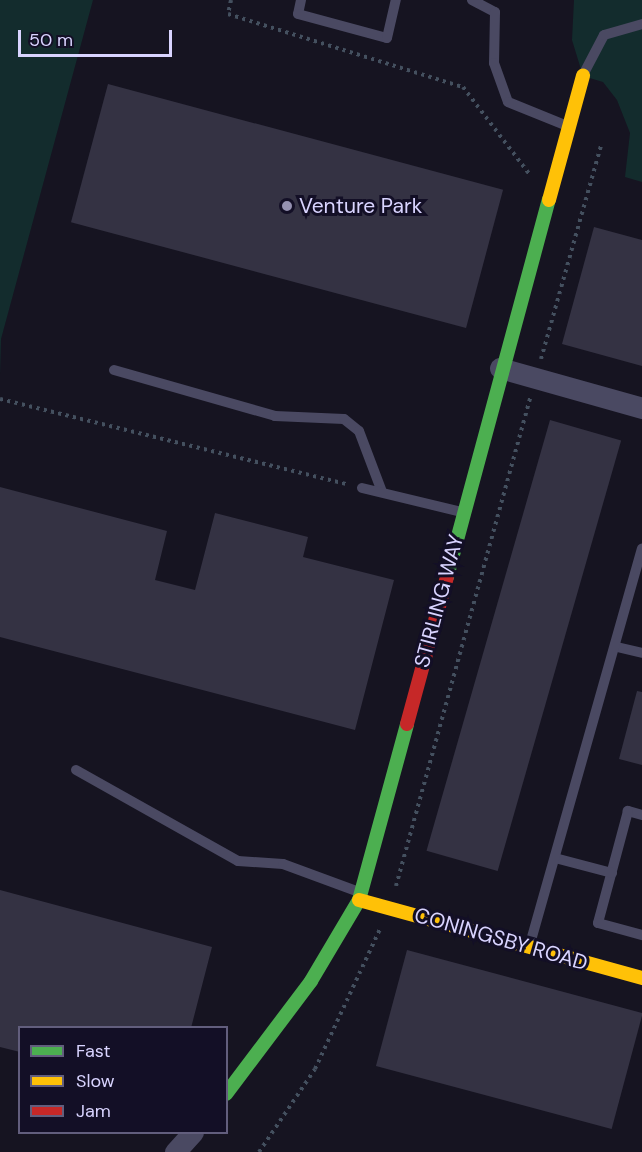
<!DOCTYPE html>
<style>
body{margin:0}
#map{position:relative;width:642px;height:1152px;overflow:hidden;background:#161421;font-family:"DM Sans",sans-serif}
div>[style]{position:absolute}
.green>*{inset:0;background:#132c2d}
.building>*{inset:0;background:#343243;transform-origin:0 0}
.path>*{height:4px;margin-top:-2px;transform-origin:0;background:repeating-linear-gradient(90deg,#44505f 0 3px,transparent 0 7.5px)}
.lane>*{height:10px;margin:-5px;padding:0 5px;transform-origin:5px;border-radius:5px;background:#4a4962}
.street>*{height:21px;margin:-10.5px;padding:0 10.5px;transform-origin:10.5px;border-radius:10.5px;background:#4a4962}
.fast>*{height:14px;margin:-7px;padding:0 7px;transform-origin:7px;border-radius:7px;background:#4caf50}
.slow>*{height:14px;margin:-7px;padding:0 7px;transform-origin:7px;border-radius:7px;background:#ffc107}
.jam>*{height:14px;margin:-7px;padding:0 7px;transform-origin:7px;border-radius:7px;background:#c62828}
.dots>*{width:16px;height:16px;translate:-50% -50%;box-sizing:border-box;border:3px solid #130f26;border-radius:50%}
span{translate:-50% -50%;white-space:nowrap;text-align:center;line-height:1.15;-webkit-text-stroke:6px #130f26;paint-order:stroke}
.poi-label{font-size:21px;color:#d9d4ff}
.left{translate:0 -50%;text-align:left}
.street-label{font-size:21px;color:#d9d4ff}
.legend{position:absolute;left:18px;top:1026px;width:210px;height:108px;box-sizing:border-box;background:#130f26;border:2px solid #625e7d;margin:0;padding:8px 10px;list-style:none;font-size:18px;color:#d9d4ff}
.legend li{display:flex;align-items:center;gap:12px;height:30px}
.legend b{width:30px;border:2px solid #625e7d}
.scale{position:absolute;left:18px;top:30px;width:154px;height:27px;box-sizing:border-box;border:3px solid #d9d4ff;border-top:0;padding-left:8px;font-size:18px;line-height:21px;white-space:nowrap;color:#d9d4ff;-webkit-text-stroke:4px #130f26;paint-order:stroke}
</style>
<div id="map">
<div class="green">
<i style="clip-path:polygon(0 0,93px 0,1px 339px,0 375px)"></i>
<i style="clip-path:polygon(574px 0,642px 0,642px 182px,625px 177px,630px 133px,617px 100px,603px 82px,583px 76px,572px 40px)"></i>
</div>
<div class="building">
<i style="left:108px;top:84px;width:409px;height:143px;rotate:15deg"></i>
<i style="clip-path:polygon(594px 227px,642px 240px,642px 366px,562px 344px)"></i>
<i style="left:550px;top:420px;width:74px;height:448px;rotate:16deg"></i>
<i style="clip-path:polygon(0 487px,167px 531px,155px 580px,195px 590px,215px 513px,308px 537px,303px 557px,394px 580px,355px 730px,0 637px)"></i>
<i style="clip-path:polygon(637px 691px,642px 692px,642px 765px,619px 759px)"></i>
<i style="clip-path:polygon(0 890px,212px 947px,191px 1028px,20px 1028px,20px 1052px,0 1047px)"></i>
<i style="left:407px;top:950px;width:244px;height:120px;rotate:15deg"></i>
</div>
<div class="path">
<i style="left:231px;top:0;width:14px;rotate:102deg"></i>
<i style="left:228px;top:14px;width:246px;rotate:17.3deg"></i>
<i style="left:463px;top:87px;width:111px;rotate:52.7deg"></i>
<i style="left:541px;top:359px;width:221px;rotate:-74.3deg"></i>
<i style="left:0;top:399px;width:359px;rotate:13.8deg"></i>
<i style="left:396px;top:886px;width:509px;rotate:-74.63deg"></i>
<i style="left:259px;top:1152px;width:100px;rotate:-56deg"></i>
<i style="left:315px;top:1069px;width:154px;rotate:-65.1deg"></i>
</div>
<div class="lane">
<i style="left:301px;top:0;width:14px;rotate:102deg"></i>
<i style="left:298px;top:14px;width:92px;rotate:15.1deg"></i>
<i style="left:387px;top:38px;width:39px;rotate:-77deg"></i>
<i style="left:472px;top:0;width:26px;rotate:28deg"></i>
<i style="left:495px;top:12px;width:51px;rotate:91.1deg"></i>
<i style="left:494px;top:63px;width:41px;rotate:70.3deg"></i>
<i style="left:508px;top:102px;width:61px;rotate:22deg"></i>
<i style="left:583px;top:75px;width:45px;rotate:-62.3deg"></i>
<i style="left:604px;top:35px;width:40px;rotate:-16deg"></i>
<i style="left:114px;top:370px;width:167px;rotate:15.9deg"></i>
<i style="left:275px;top:416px;width:69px;rotate:2.5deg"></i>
<i style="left:344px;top:419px;width:19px;rotate:39deg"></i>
<i style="left:359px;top:431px;width:65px;rotate:69.3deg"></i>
<i style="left:362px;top:488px;width:103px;rotate:13.5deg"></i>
<i style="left:617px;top:647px;width:26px;rotate:13deg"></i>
<i style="left:76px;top:770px;width:186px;rotate:29.3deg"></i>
<i style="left:238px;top:861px;width:45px;rotate:3.8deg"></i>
<i style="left:283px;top:864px;width:81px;rotate:20.2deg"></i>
<i style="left:642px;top:815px;width:15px;rotate:-164deg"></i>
<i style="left:628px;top:811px;width:116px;rotate:105deg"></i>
<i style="left:598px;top:923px;width:46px;rotate:15.3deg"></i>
<i style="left:555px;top:858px;width:59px;rotate:14.7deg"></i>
<i style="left:530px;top:944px;width:411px;rotate:-74.2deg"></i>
</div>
<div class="street">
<i style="left:500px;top:368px;width:148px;rotate:15.7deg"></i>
<i style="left:175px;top:1152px;width:27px;rotate:-48deg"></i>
</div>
<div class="fast">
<i style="left:447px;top:577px;width:391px;rotate:-74.9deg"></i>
<i style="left:226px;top:1094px;width:141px;rotate:-53deg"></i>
<i style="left:311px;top:981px;width:94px;rotate:-59.3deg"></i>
<i style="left:359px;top:900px;width:182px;rotate:-74.7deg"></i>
</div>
<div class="slow">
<i style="left:549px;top:200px;width:129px;rotate:-74.7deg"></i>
<i style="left:359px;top:900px;width:294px;rotate:15.4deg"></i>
</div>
<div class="jam">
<i style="left:407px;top:724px;width:152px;rotate:-74.8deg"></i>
</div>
<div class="dots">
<i style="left:287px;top:206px;background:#9591b1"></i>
</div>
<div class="poi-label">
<span class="left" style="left:299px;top:206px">Venture Park</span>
</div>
<div class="street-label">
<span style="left:439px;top:601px;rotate:-75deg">STIRLING WAY</span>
<span style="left:501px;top:939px;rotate:16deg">CONINGSBY ROAD</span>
</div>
<ul class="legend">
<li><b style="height:8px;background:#4caf50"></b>Fast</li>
<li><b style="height:8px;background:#ffc107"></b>Slow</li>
<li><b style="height:8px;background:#c62828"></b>Jam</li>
</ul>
<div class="scale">50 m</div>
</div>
